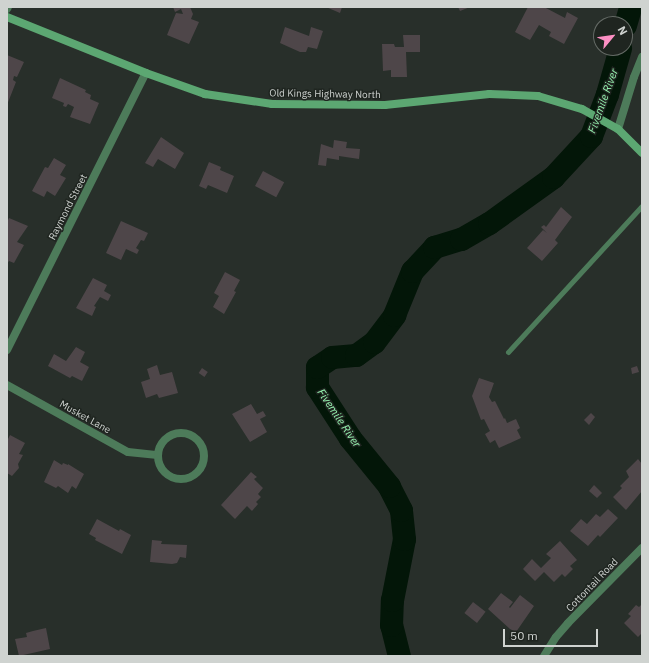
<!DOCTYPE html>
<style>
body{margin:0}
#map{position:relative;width:649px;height:663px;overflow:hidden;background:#282f2a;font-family:"IBM Plex Sans",sans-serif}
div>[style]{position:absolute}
.river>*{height:23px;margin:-11.5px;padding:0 11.5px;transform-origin:11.5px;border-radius:11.5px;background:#031608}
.building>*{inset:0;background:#4e4649;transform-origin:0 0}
.service>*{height:5px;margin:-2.5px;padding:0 2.5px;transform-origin:2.5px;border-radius:2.5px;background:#4d7b5a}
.minor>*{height:8px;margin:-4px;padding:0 4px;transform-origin:4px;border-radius:4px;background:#4d7b5a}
.minor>.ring{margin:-4px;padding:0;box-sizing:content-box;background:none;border:8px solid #4d7b5a;border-radius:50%}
.tertiary>*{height:8px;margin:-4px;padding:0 4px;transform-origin:4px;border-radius:4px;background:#4d7b5a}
.secondary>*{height:8px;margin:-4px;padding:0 4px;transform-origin:4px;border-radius:4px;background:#5ca772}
span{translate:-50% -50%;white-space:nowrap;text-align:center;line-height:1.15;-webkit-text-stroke:3px #1f2520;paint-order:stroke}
.street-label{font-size:10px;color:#cfd3d0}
.water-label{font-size:11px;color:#96f4b0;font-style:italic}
.frame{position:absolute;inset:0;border:8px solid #cfd3d0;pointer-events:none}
.north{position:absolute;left:593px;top:16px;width:40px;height:40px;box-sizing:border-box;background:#1f2520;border:1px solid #656b66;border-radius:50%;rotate:61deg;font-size:11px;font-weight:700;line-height:16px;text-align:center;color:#cfd3d0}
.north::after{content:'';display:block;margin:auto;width:14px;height:18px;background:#fc8fc3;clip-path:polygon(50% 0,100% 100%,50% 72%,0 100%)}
.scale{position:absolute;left:503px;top:629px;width:95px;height:18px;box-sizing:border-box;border:2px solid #cfd3d0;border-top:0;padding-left:5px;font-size:12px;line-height:14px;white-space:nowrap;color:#cfd3d0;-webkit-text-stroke:3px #1f2520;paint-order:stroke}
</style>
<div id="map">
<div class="river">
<i style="left:625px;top:25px;width:19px;rotate:-74deg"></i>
<i style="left:399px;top:656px;width:32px;rotate:-104deg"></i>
<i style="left:391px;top:625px;width:25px;rotate:-88deg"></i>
<i style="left:392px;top:600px;width:62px;rotate:-78.9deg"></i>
<i style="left:404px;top:539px;width:29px;rotate:-96deg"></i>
<i style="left:401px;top:510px;width:27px;rotate:-117deg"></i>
<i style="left:389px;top:486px;width:62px;rotate:-129.1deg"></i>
<i style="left:350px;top:438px;width:61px;rotate:-122.9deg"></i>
<i style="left:317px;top:387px;width:20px;rotate:-90deg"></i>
<i style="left:317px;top:367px;width:18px;rotate:-34deg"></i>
<i style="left:332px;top:357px;width:24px;rotate:-5deg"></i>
<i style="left:356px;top:355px;width:22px;rotate:-36deg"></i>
<i style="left:374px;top:342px;width:34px;rotate:-53deg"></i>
<i style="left:394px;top:315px;width:48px;rotate:-67.8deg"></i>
<i style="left:412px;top:271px;width:33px;rotate:-47deg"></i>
<i style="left:434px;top:247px;width:28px;rotate:-17deg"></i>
<i style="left:461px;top:239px;width:32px;rotate:-30deg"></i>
<i style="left:489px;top:223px;width:79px;rotate:-35.7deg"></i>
<i style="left:553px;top:177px;width:56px;rotate:-47.2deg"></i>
<i style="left:591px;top:136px;width:45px;rotate:-69.1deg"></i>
<i style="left:607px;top:94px;width:48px;rotate:-74.2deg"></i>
</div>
<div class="building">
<i style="clip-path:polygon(173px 7px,190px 7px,193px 14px,191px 19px,199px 22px,189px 44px,167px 35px,176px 13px,183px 14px,181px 9px,175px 12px)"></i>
<i style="clip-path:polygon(326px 7px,342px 7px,340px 13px)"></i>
<i style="clip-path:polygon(458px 7px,470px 7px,460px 11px)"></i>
<i style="clip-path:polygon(528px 7px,544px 7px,565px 18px,567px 12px,578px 18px,564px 44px,549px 36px,551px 32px,539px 25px,530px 40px,515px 32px)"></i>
<i style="clip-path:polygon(285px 27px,309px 36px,311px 27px,323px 31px,317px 49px,308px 47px,306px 52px,300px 52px,280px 43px)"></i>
<i style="clip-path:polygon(403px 35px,420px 35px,420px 52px,406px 52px,407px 77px,391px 77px,391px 70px,383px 71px,382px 44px,394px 44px,395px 47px,404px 47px)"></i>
<i style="clip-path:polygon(7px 55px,24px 62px,17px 77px,14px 76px,13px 80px,16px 82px,7px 105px)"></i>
<i style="clip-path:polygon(60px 78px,86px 90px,85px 92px,91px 95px,90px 99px,99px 103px,90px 124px,70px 117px,74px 107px,68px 104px,66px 107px,63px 106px,64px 103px,52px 98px)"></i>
<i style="clip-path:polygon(161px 137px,184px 153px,175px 169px,158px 159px,153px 167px,145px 163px)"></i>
<i style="clip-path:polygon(334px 140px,347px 142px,346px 148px,360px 149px,359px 159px,339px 156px,339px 160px,327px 158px,326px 166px,318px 165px,321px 144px,333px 148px)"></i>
<i style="clip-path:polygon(54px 158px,66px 165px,60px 175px,66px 178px,55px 196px,47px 191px,44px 197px,32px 191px,45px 167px,48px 168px)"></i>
<i style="clip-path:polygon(209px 162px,221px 167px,220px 170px,234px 176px,227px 193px,208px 185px,206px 189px,199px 186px)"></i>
<i style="left:263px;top:171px;width:24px;height:17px;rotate:28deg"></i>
<i style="clip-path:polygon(561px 207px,572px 217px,555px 240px,558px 243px,542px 261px,527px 248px,543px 230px,547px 233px,541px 227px,544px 225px,546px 227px)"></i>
<i style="clip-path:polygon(9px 218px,28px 226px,17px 242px,24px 245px,14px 263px,9px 261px,7px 264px,7px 222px)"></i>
<i style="clip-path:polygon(121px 221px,148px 233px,144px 241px,141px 240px,136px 248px,139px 250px,137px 254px,126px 249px,121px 260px,106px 253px)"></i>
<i style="clip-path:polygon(225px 272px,240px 280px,234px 291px,236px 292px,224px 314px,213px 307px,219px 296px,214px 293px)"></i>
<i style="clip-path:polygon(93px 278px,107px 285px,104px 291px,111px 295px,108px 301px,100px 297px,94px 306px,96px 307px,92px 316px,76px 308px)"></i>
<i style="clip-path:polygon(76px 347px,85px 352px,80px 362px,89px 367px,82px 381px,72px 376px,70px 378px,48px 366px,54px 354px,66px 361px)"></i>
<i style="clip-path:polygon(157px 365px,160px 375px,172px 372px,178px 393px,159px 398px,157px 394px,146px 398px,141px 382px,150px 379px,147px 369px)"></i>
<i style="clip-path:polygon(637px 366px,639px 372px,632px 374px,631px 368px)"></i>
<i style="left:202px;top:368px;width:7px;height:6px;rotate:34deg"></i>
<i style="clip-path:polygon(479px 378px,494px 383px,489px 397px,492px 402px,495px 401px,504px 419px,505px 418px,507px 423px,516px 419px,520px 428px,517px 430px,521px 438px,499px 448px,495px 440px,490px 443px,485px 434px,490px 431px,484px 419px,481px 420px,472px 396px)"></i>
<i style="clip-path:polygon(251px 404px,257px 414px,263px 411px,266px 416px,260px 419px,267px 432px,250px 442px,232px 414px)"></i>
<i style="clip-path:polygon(591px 413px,595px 417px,589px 425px,584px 420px)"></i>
<i style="clip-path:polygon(10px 435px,25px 443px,19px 454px,23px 455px,18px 464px,19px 468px,12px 476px,7px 473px,7px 441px)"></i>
<i style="clip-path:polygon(638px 459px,642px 464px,642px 491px,626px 510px,613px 497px,622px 488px,620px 486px,629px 477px,626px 471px)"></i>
<i style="clip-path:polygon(54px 460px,62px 465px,63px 463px,68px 465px,68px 464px,84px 474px,76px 489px,72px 486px,68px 493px,58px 486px,56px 488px,44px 482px)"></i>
<i style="clip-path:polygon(251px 472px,257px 477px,254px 479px,263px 488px,258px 494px,261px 497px,256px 502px,258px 504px,252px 511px,247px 506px,235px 519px,221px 505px)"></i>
<i style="clip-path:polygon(594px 485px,602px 493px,597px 498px,589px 491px)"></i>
<i style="clip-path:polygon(608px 509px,618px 518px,600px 537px,598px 535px,588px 546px,570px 531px,581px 519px,587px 524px,596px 514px,600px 517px)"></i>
<i style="clip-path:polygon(97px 519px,119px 531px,120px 529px,131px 535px,122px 554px,95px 540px,96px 538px,89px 534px)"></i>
<i style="clip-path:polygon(152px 540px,162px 541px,161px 544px,187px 545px,186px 558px,180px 557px,177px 563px,172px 564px,150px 562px)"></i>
<i style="clip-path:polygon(560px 541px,577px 560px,570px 566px,573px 569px,565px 577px,562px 574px,554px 582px,544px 572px,535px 581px,523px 569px,532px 559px,541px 568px,551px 558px,546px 554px)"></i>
<i style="clip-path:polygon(501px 593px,513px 602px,509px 607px,510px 608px,520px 595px,534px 606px,516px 632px,510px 629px,488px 609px)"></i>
<i style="left:473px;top:602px;width:16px;height:14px;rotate:38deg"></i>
<i style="clip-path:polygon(642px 604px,642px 633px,638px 637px,624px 623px,631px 616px,628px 614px,636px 605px,639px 607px)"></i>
<i style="clip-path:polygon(46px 628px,50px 649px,19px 656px,15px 639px,27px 637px,26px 633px,33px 631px)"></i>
</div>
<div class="service">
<i style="left:508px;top:352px;width:198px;rotate:-47.5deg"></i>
</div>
<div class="minor">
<i style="left:7px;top:9px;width:2px;rotate:-63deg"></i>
<i style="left:618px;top:129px;width:54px;rotate:-72.9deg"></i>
<i style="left:634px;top:77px;width:22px;rotate:-68deg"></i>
<i style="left:7px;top:385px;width:138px;rotate:29deg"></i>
<i style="left:128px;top:452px;width:30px;rotate:6deg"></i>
<i class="ring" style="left:158px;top:433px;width:38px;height:38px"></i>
<i style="left:544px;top:656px;width:22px;rotate:-58deg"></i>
<i style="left:556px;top:637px;width:18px;rotate:-49deg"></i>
<i style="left:568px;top:623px;width:105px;rotate:-45.4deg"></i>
</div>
<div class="tertiary">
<i style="left:7px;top:350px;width:310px;rotate:-63.4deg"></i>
</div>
<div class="secondary">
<i style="left:7px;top:17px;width:150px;rotate:21.9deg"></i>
<i style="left:146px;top:73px;width:63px;rotate:19.6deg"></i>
<i style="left:205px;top:94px;width:68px;rotate:8.5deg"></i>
<i style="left:272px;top:104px;width:113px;rotate:0.5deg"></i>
<i style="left:385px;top:105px;width:105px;rotate:-6deg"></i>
<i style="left:489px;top:94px;width:49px;rotate:2.3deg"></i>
<i style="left:538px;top:96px;width:46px;rotate:16.5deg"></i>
<i style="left:582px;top:109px;width:41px;rotate:29.1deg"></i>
<i style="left:618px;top:129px;width:34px;rotate:45deg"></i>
</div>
<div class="street-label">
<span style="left:325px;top:94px;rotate:1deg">Old Kings Highway North</span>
<span style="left:68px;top:207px;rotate:-63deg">Raymond Street</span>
<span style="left:85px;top:417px;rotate:29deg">Musket Lane</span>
<span style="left:592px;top:585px;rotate:-46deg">Cottontail Road</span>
</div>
<div class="water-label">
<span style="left:603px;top:101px;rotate:-70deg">Fivemile River</span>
<span style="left:339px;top:418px;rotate:56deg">Fivemile River</span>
</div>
<div class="frame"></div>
<div class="north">N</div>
<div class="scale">50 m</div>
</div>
